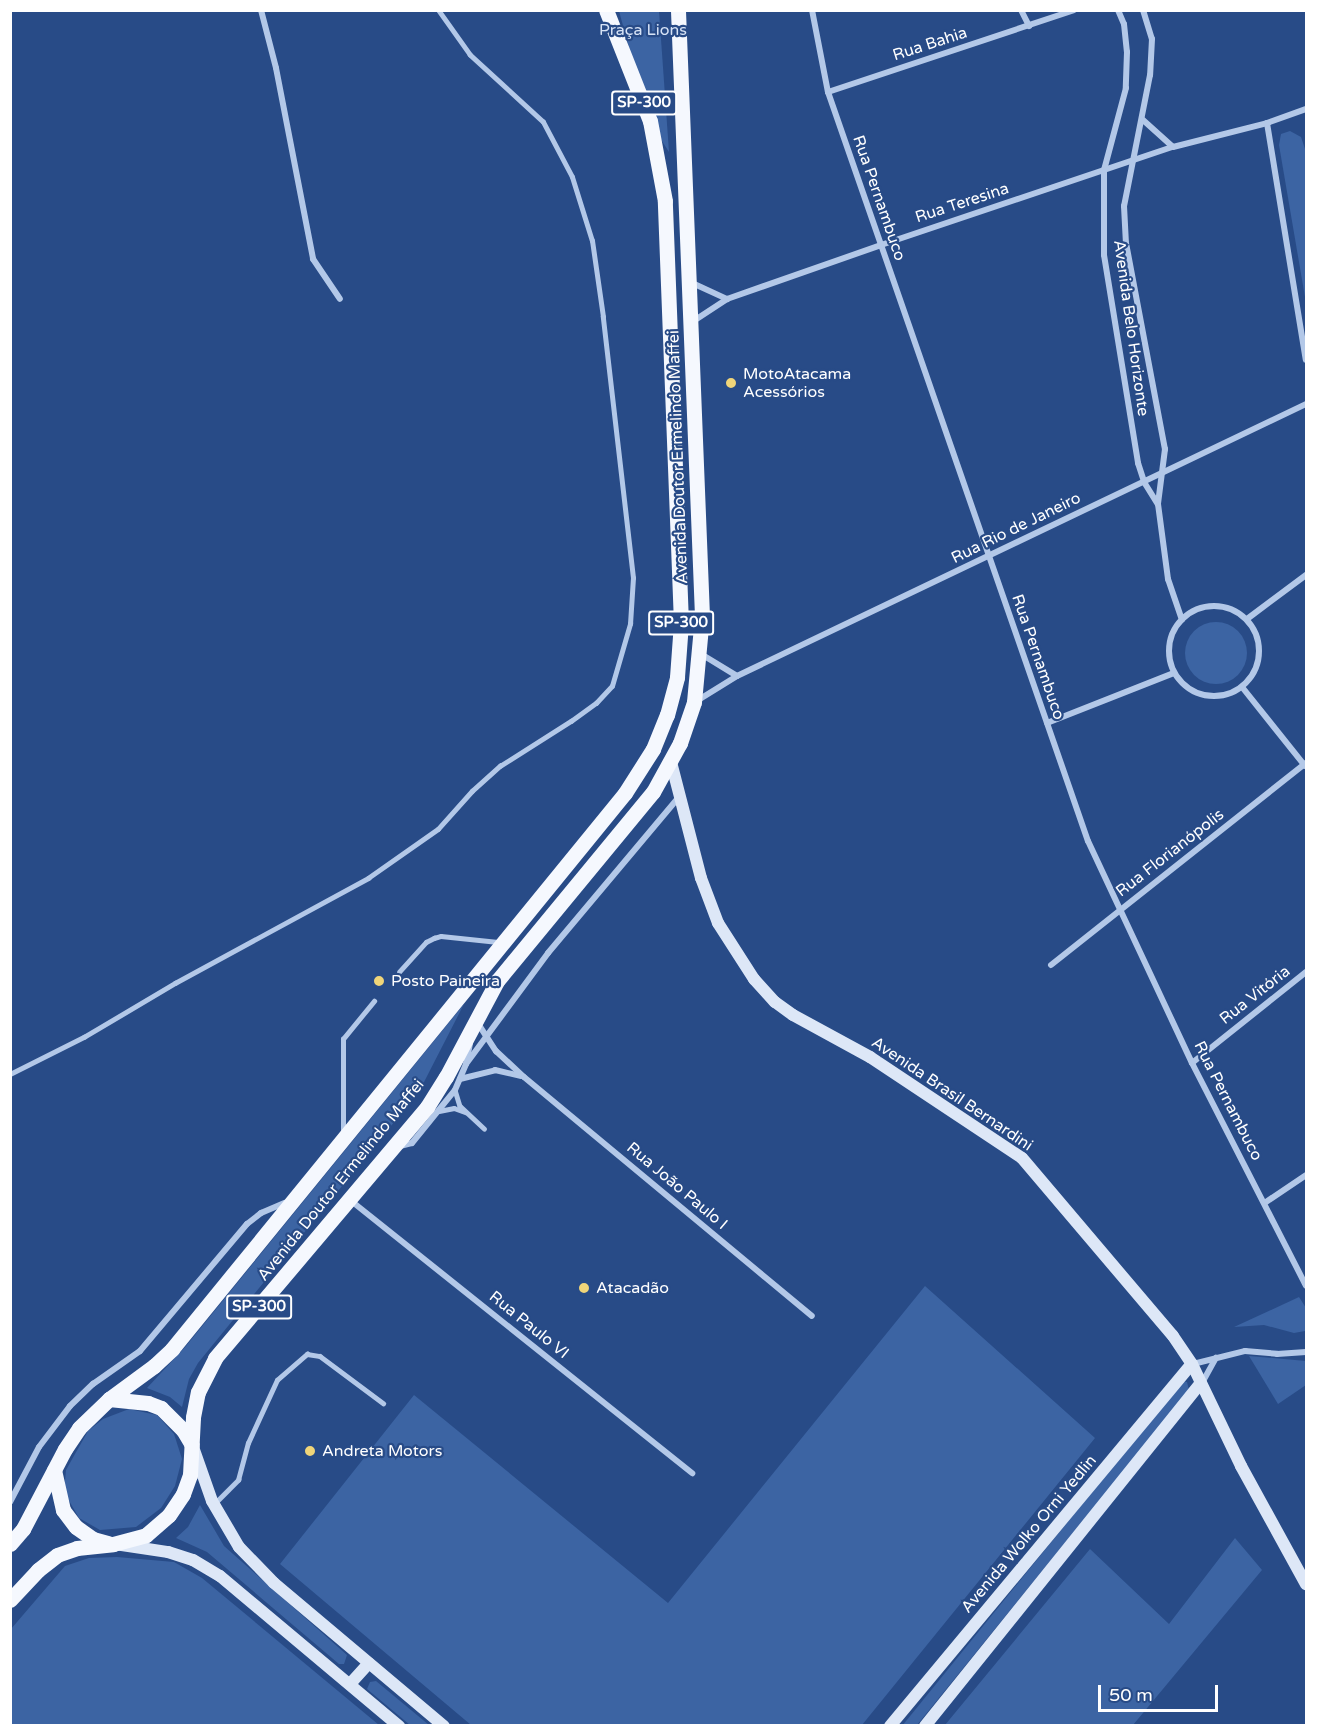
<!DOCTYPE html>
<meta charset="utf-8">
<style>
body{margin:0}
#map{position:relative;width:1317px;height:1736px;overflow:hidden;background:#284b87;font-family:"Varela Round",sans-serif}
div>[style]{position:absolute}
.green>*{inset:0;background:#3c64a3}
.round{border-radius:50%}
.lane>*{height:4.5px;margin:-2.25px;padding:0 2.25px;transform-origin:2.25px;border-radius:2.25px;background:#b3c8e8}
.street>*{height:6px;margin:-3px;padding:0 3px;transform-origin:3px;border-radius:3px;background:#b3c8e8}
.street>.ring{margin:-3px;padding:0;box-sizing:content-box;background:none;border:6px solid #b3c8e8;border-radius:50%}
.secondary>*{height:12px;margin:-6px;padding:0 6px;transform-origin:6px;border-radius:6px;background:#dde7f7}
.primary>*{height:15px;margin:-7.5px;padding:0 7.5px;transform-origin:7.5px;border-radius:7.5px;background:#f5f8fe}
.dots>*{width:16px;height:16px;translate:-50% -50%;box-sizing:border-box;border:3px solid #284b87;border-radius:50%}
span{translate:-50% -50%;white-space:nowrap;text-align:center;line-height:1.15;-webkit-text-stroke:4.5px #284b87;paint-order:stroke}
.shield-label span{padding:2px 4px;background:#284b87;border:2px solid;border-radius:4px;-webkit-text-stroke-width:0}
.shield-label{font-size:15px;color:#fff;font-weight:700}
.park-label{font-size:16px;color:#d7e3f6}
.street-label{font-size:16px;color:#fff}
.poi-label{font-size:16px;color:#fff}
.left{translate:0 -50%;text-align:left}
.frame{position:absolute;inset:0;border:12px solid #fff;pointer-events:none}
.scale{position:absolute;left:1098px;top:1685px;width:120px;height:27px;box-sizing:border-box;border:3px solid #fff;border-top:0;padding-left:8px;font-size:18px;line-height:21px;white-space:nowrap;color:#fff;-webkit-text-stroke:4px #284b87;paint-order:stroke}
</style>
<div id="map">
<div class="green">
<i style="clip-path:polygon(619px 11px,659px 11px,669px 152px,660px 138px,642px 95px)"></i>
<i style="clip-path:polygon(1290px 131px,1301px 137px,1306px 152px,1306px 303px,1279px 145px,1281px 134px)"></i>
<i class="round" style="left:1185px;top:622px;width:62px;height:62px"></i>
<i style="clip-path:polygon(464px 1004px,423px 1084px,408px 1105px,198px 1363px,189px 1379px,182px 1407px,170px 1397px,147px 1388px,186px 1346px)"></i>
<i style="clip-path:polygon(925px 1286px,1095px 1438px,862px 1725px,471px 1725px,280px 1564px,414px 1395px,668px 1603px)"></i>
<i style="clip-path:polygon(1299px 1297px,1306px 1308px,1305px 1331px,1294px 1333px,1264px 1325px,1234px 1327px)"></i>
<i style="clip-path:polygon(1249px 1356px,1306px 1361px,1306px 1385px,1278px 1404px)"></i>
<i style="clip-path:polygon(1182px 1381px,1187px 1382px,1189px 1390px,917px 1725px,902px 1726px)"></i>
<i style="clip-path:polygon(129px 1409px,157px 1415px,174px 1434px,182px 1459px,175px 1486px,161px 1508px,136px 1527px,100px 1530px,79px 1518px,64px 1492px,66px 1470px,88px 1431px,103px 1419px)"></i>
<i style="clip-path:polygon(200px 1505px,224px 1546px,347px 1655px,344px 1664px,339px 1664px,207px 1552px,176px 1538px,188px 1527px)"></i>
<i style="clip-path:polygon(1235px 1538px,1262px 1570px,1133px 1725px,945px 1725px,1090px 1549px,1169px 1624px)"></i>
<i style="clip-path:polygon(117px 1557px,174px 1562px,202px 1578px,379px 1725px,11px 1725px,11px 1629px,65px 1566px,89px 1558px)"></i>
<i style="clip-path:polygon(376px 1681px,429px 1725px,410px 1725px,367px 1689px,370px 1682px)"></i>
</div>
<div class="lane">
<i style="left:399px;top:972px;width:40px;rotate:-48deg"></i>
<i style="left:426px;top:942px;width:9px;rotate:-27deg"></i>
<i style="left:434px;top:938px;width:7px;rotate:-16deg"></i>
<i style="left:441px;top:936px;width:57px;rotate:6deg"></i>
<i style="left:10px;top:1074px;width:83px;rotate:-26.6deg"></i>
<i style="left:84px;top:1037px;width:106px;rotate:-30.7deg"></i>
<i style="left:175px;top:983px;width:220px;rotate:-28.5deg"></i>
<i style="left:368px;top:878px;width:85px;rotate:-35deg"></i>
<i style="left:438px;top:829px;width:51px;rotate:-48.2deg"></i>
<i style="left:472px;top:791px;width:38px;rotate:-42deg"></i>
<i style="left:500px;top:766px;width:84px;rotate:-32.4deg"></i>
<i style="left:571px;top:721px;width:31px;rotate:-36deg"></i>
<i style="left:596px;top:703px;width:23px;rotate:-47deg"></i>
<i style="left:612px;top:686px;width:65px;rotate:-73.8deg"></i>
<i style="left:630px;top:624px;width:46px;rotate:-86.3deg"></i>
<i style="left:633px;top:578px;width:263px;rotate:-96.6deg"></i>
<i style="left:603px;top:317px;width:77px;rotate:-98.2deg"></i>
<i style="left:592px;top:241px;width:67px;rotate:-107.4deg"></i>
<i style="left:572px;top:177px;width:62px;rotate:-117.8deg"></i>
<i style="left:543px;top:122px;width:99px;rotate:-137.5deg"></i>
<i style="left:470px;top:55px;width:55px;rotate:-125.4deg"></i>
<i style="left:455px;top:1090px;width:17px;rotate:73deg"></i>
<i style="left:460px;top:1106px;width:33px;rotate:43deg"></i>
<i style="left:439px;top:1111px;width:15px;rotate:-11deg"></i>
<i style="left:454px;top:1108px;width:12px;rotate:20deg"></i>
<i style="left:343px;top:1132px;width:93px;rotate:-90deg"></i>
<i style="left:343px;top:1039px;width:49px;rotate:-50.8deg"></i>
<i style="left:215px;top:1503px;width:33px;rotate:-45deg"></i>
<i style="left:238px;top:1480px;width:38px;rotate:-75deg"></i>
<i style="left:248px;top:1443px;width:69px;rotate:-65.3deg"></i>
<i style="left:277px;top:1380px;width:40px;rotate:-41deg"></i>
<i style="left:307px;top:1354px;width:13px;rotate:9deg"></i>
<i style="left:320px;top:1356px;width:79px;rotate:36.7deg"></i>
</div>
<div class="street">
<i style="left:261px;top:10px;width:60px;rotate:75.5deg"></i>
<i style="left:276px;top:68px;width:195px;rotate:79deg"></i>
<i style="left:313px;top:259px;width:48px;rotate:56deg"></i>
<i style="left:812px;top:10px;width:84px;rotate:79deg"></i>
<i style="left:828px;top:92px;width:793px;rotate:70.86deg"></i>
<i style="left:1088px;top:841px;width:245px;rotate:64.9deg"></i>
<i style="left:1192px;top:1063px;width:250px;rotate:62.9deg"></i>
<i style="left:1021px;top:10px;width:18px;rotate:63deg"></i>
<i style="left:1118px;top:10px;width:15px;rotate:67deg"></i>
<i style="left:1124px;top:24px;width:28px;rotate:84deg"></i>
<i style="left:1127px;top:52px;width:36px;rotate:92deg"></i>
<i style="left:1126px;top:88px;width:85px;rotate:105deg"></i>
<i style="left:1104px;top:170px;width:85px;rotate:90deg"></i>
<i style="left:1104px;top:255px;width:211px;rotate:80.7deg"></i>
<i style="left:1138px;top:463px;width:20px;rotate:72deg"></i>
<i style="left:1144px;top:482px;width:26px;rotate:58deg"></i>
<i style="left:1143px;top:10px;width:30px;rotate:73deg"></i>
<i style="left:1152px;top:39px;width:36px;rotate:93deg"></i>
<i style="left:1150px;top:75px;width:134px;rotate:101.2deg"></i>
<i style="left:1124px;top:206px;width:37px;rotate:87deg"></i>
<i style="left:1126px;top:243px;width:210px;rotate:79.3deg"></i>
<i style="left:1165px;top:449px;width:55px;rotate:97.3deg"></i>
<i style="left:1158px;top:504px;width:76px;rotate:82.4deg"></i>
<i style="left:1168px;top:579px;width:43px;rotate:71.1deg"></i>
<i style="left:828px;top:92px;width:259px;rotate:-18.4deg"></i>
<i style="left:1143px;top:120px;width:40px;rotate:42deg"></i>
<i style="left:1267px;top:123px;width:240px;rotate:80.7deg"></i>
<i style="left:690px;top:282px;width:41px;rotate:24.7deg"></i>
<i style="left:692px;top:322px;width:42px;rotate:-33.3deg"></i>
<i style="left:727px;top:299px;width:163px;rotate:-19.3deg"></i>
<i style="left:881px;top:245px;width:308px;rotate:-18.6deg"></i>
<i style="left:1173px;top:147px;width:97px;rotate:-14.3deg"></i>
<i style="left:1267px;top:123px;width:41px;rotate:-19.7deg"></i>
<i class="ring" style="left:1169px;top:606px;width:84px;height:84px"></i>
<i style="left:1247px;top:619px;width:74px;rotate:-36.7deg"></i>
<i style="left:701px;top:654px;width:42px;rotate:31.4deg"></i>
<i style="left:1242px;top:687px;width:101px;rotate:51.4deg"></i>
<i style="left:695px;top:702px;width:49px;rotate:-31.8deg"></i>
<i style="left:737px;top:676px;width:631px;rotate:-25.55deg"></i>
<i style="left:1047px;top:723px;width:136px;rotate:-21.5deg"></i>
<i style="left:1051px;top:965px;width:325px;rotate:-38.4deg"></i>
<i style="left:477px;top:1022px;width:35px;rotate:57deg"></i>
<i style="left:496px;top:1051px;width:38px;rotate:43deg"></i>
<i style="left:524px;top:1077px;width:374px;rotate:39.7deg"></i>
<i style="left:1192px;top:1063px;width:146px;rotate:-38.6deg"></i>
<i style="left:466px;top:1064px;width:138px;rotate:-53.5deg"></i>
<i style="left:548px;top:953px;width:204px;rotate:-50deg"></i>
<i style="left:460px;top:1079px;width:36px;rotate:-14deg"></i>
<i style="left:495px;top:1070px;width:26px;rotate:13deg"></i>
<i style="left:400px;top:1146px;width:12px;rotate:-14deg"></i>
<i style="left:412px;top:1143px;width:68px;rotate:-50.9deg"></i>
<i style="left:455px;top:1090px;width:28px;rotate:-67deg"></i>
<i style="left:466px;top:1064px;width:21px;rotate:-79deg"></i>
<i style="left:350px;top:1200px;width:438px;rotate:38.6deg"></i>
<i style="left:1266px;top:1202px;width:48px;rotate:-34deg"></i>
<i style="left:1193px;top:1364px;width:54px;rotate:-14deg"></i>
<i style="left:1245px;top:1351px;width:32px;rotate:5deg"></i>
<i style="left:1277px;top:1354px;width:29px;rotate:-4deg"></i>
<i style="left:1202px;top:1383px;width:29px;rotate:-61deg"></i>
<i style="left:10px;top:1502px;width:62px;rotate:-62.2deg"></i>
<i style="left:39px;top:1447px;width:51px;rotate:-52.9deg"></i>
<i style="left:70px;top:1406px;width:32px;rotate:-44deg"></i>
<i style="left:93px;top:1384px;width:57px;rotate:-35.1deg"></i>
<i style="left:140px;top:1351px;width:166px;rotate:-49.9deg"></i>
<i style="left:247px;top:1224px;width:18px;rotate:-38deg"></i>
<i style="left:261px;top:1213px;width:26px;rotate:-23deg"></i>
</div>
<div class="secondary">
<i style="left:671px;top:762px;width:120px;rotate:75.5deg"></i>
<i style="left:701px;top:878px;width:48px;rotate:69.3deg"></i>
<i style="left:718px;top:923px;width:67px;rotate:57.3deg"></i>
<i style="left:754px;top:979px;width:31px;rotate:48deg"></i>
<i style="left:775px;top:1002px;width:22px;rotate:36deg"></i>
<i style="left:793px;top:1015px;width:88px;rotate:28.6deg"></i>
<i style="left:870px;top:1057px;width:182px;rotate:33.6deg"></i>
<i style="left:1022px;top:1158px;width:233px;rotate:49.7deg"></i>
<i style="left:1173px;top:1336px;width:34px;rotate:56deg"></i>
<i style="left:1192px;top:1364px;width:113px;rotate:64.3deg"></i>
<i style="left:1241px;top:1466px;width:135px;rotate:61.2deg"></i>
<i style="left:193px;top:1447px;width:57px;rotate:70.6deg"></i>
<i style="left:212px;top:1501px;width:53px;rotate:59.6deg"></i>
<i style="left:239px;top:1547px;width:50px;rotate:45.8deg"></i>
<i style="left:274px;top:1583px;width:222px;rotate:40.1deg"></i>
<i style="left:115px;top:1544px;width:54px;rotate:8.6deg"></i>
<i style="left:168px;top:1552px;width:26px;rotate:18deg"></i>
<i style="left:193px;top:1560px;width:31px;rotate:31deg"></i>
<i style="left:220px;top:1576px;width:234px;rotate:40deg"></i>
<i style="left:350px;top:1684px;width:28px;rotate:-48deg"></i>
<i style="left:890px;top:1726px;width:471px;rotate:-50.2deg"></i>
<i style="left:925px;top:1726px;width:440px;rotate:-51.2deg"></i>
</div>
<div class="primary">
<i style="left:109px;top:1399px;width:39px;rotate:6deg"></i>
<i style="left:148px;top:1403px;width:14px;rotate:21deg"></i>
<i style="left:161px;top:1408px;width:31px;rotate:45deg"></i>
<i style="left:183px;top:1430px;width:17px;rotate:59deg"></i>
<i style="left:54px;top:1470px;width:41px;rotate:77.3deg"></i>
<i style="left:63px;top:1510px;width:21px;rotate:53deg"></i>
<i style="left:76px;top:1527px;width:21px;rotate:35deg"></i>
<i style="left:93px;top:1539px;width:16px;rotate:15deg"></i>
<i style="left:10px;top:1544px;width:20px;rotate:-49deg"></i>
<i style="left:23px;top:1529px;width:90px;rotate:-62.3deg"></i>
<i style="left:65px;top:1449px;width:25px;rotate:-56deg"></i>
<i style="left:79px;top:1428px;width:42px;rotate:-44deg"></i>
<i style="left:109px;top:1399px;width:56px;rotate:-36.3deg"></i>
<i style="left:154px;top:1366px;width:25px;rotate:-43deg"></i>
<i style="left:172px;top:1349px;width:717px;rotate:-50.83deg"></i>
<i style="left:625px;top:793px;width:52px;rotate:-57.5deg"></i>
<i style="left:653px;top:749px;width:37px;rotate:-68deg"></i>
<i style="left:667px;top:715px;width:39px;rotate:-75deg"></i>
<i style="left:677px;top:677px;width:54px;rotate:-85.8deg"></i>
<i style="left:681px;top:623px;width:422px;rotate:-92.2deg"></i>
<i style="left:665px;top:201px;width:81px;rotate:-100.6deg"></i>
<i style="left:650px;top:121px;width:119px;rotate:-111.6deg"></i>
<i style="left:10px;top:1600px;width:41px;rotate:-47deg"></i>
<i style="left:38px;top:1570px;width:24px;rotate:-38deg"></i>
<i style="left:57px;top:1555px;width:21px;rotate:-19deg"></i>
<i style="left:77px;top:1548px;width:36px;rotate:-6deg"></i>
<i style="left:113px;top:1544px;width:34px;rotate:-15deg"></i>
<i style="left:146px;top:1535px;width:30px;rotate:-41deg"></i>
<i style="left:169px;top:1515px;width:25px;rotate:-56deg"></i>
<i style="left:183px;top:1494px;width:20px;rotate:-70deg"></i>
<i style="left:190px;top:1475px;width:58px;rotate:-87deg"></i>
<i style="left:193px;top:1417px;width:25px;rotate:-79deg"></i>
<i style="left:198px;top:1392px;width:38px;rotate:-63deg"></i>
<i style="left:215px;top:1358px;width:329px;rotate:-49.8deg"></i>
<i style="left:427px;top:1107px;width:36px;rotate:-58deg"></i>
<i style="left:446px;top:1077px;width:109px;rotate:-62deg"></i>
<i style="left:497px;top:981px;width:245px;rotate:-50.5deg"></i>
<i style="left:653px;top:792px;width:56px;rotate:-61.1deg"></i>
<i style="left:680px;top:743px;width:43px;rotate:-71.1deg"></i>
<i style="left:694px;top:702px;width:86px;rotate:-84.7deg"></i>
<i style="left:702px;top:616px;width:606px;rotate:-92.27deg"></i>
</div>
<div class="dots">
<i style="left:731px;top:383px;background:#f0d579"></i>
<i style="left:379px;top:981px;background:#f0d579"></i>
<i style="left:584px;top:1288px;background:#f0d579"></i>
<i style="left:310px;top:1451px;background:#f0d579"></i>
</div>
<div class="shield-label">
<span style="left:644px;top:103px">SP-300</span>
<span style="left:681px;top:623px">SP-300</span>
<span style="left:259px;top:1307px">SP-300</span>
</div>
<div class="park-label">
<span style="left:643px;top:30px">Praça Lions</span>
</div>
<div class="street-label">
<span style="left:930px;top:44px;rotate:-18deg">Rua Bahia</span>
<span style="left:879px;top:198px;rotate:71deg">Rua Pernambuco</span>
<span style="left:962px;top:203px;rotate:-18deg">Rua Teresina</span>
<span style="left:1131px;top:328px;rotate:82deg">Avenida Belo Horizonte</span>
<span style="left:678px;top:457px;rotate:-92deg">Avenida Doutor Ermelindo Maffei</span>
<span style="left:1016px;top:528px;rotate:-26deg">Rua Rio de Janeiro</span>
<span style="left:1038px;top:657px;rotate:71deg">Rua Pernambuco</span>
<span style="left:1170px;top:853px;rotate:-38deg">Rua Florianópolis</span>
<span style="left:1255px;top:995px;rotate:-38deg">Rua Vitória</span>
<span style="left:952px;top:1094px;rotate:34deg">Avenida Brasil Bernardini</span>
<span style="left:1228px;top:1101px;rotate:63deg">Rua Pernambuco</span>
<span style="left:341px;top:1180px;rotate:-51deg">Avenida Doutor Ermelindo Maffei</span>
<span style="left:677px;top:1186px;rotate:40deg">Rua João Paulo I</span>
<span style="left:529px;top:1325px;rotate:39deg">Rua Paulo VI</span>
<span style="left:1029px;top:1534px;rotate:-50deg">Avenida Wolko Orni Yedlin</span>
</div>
<div class="poi-label">
<span class="left" style="left:743px;top:383px">MotoAtacama<br>Acessórios</span>
<span class="left" style="left:391px;top:981px">Posto Paineira</span>
<span class="left" style="left:596px;top:1288px">Atacadão</span>
<span class="left" style="left:322px;top:1451px">Andreta Motors</span>
</div>
<div class="frame"></div>
<div class="scale">50 m</div>
</div>
